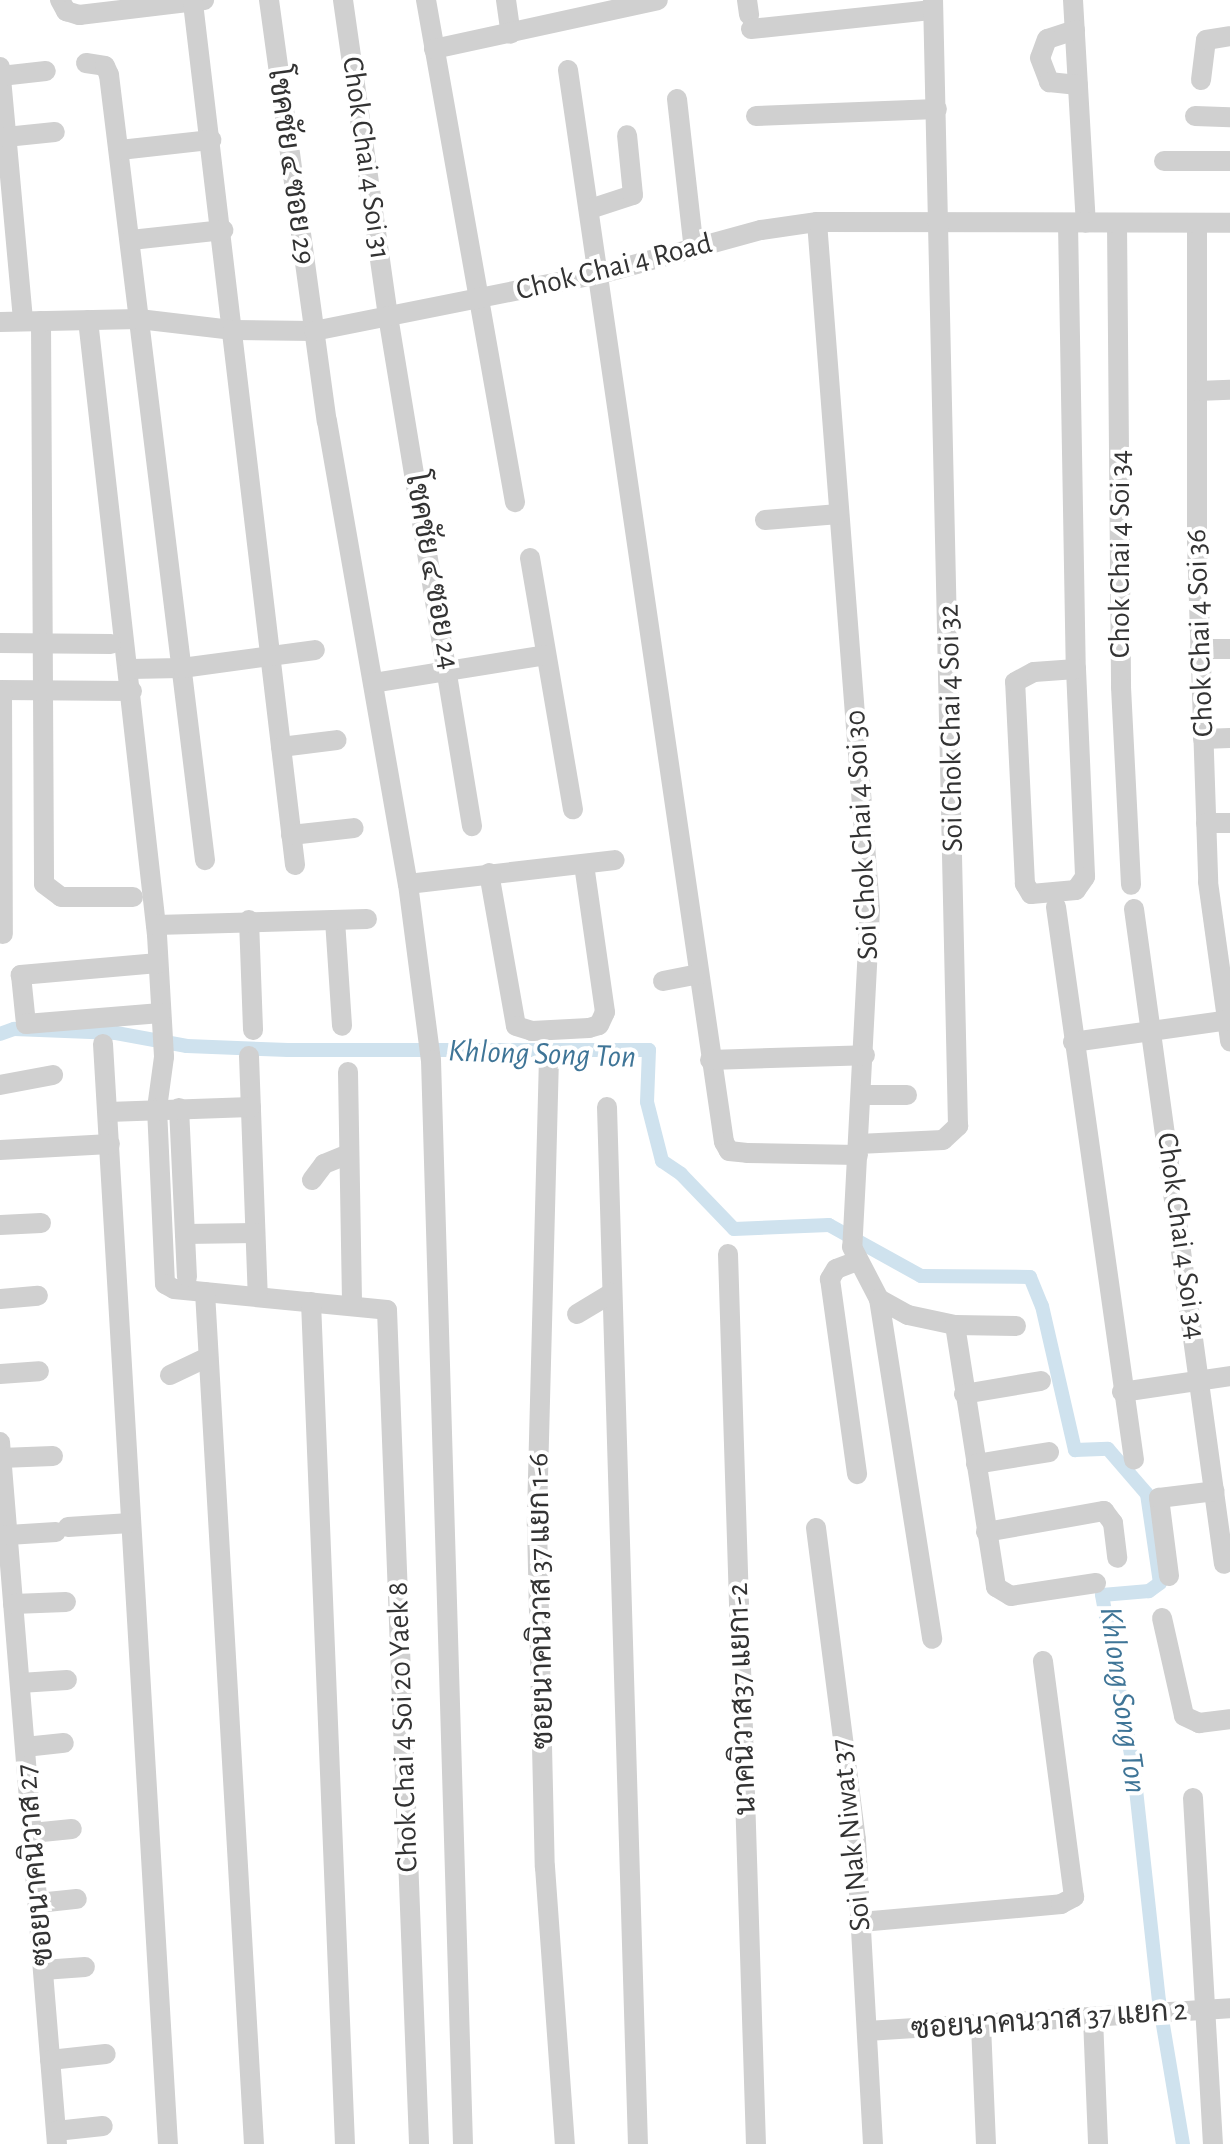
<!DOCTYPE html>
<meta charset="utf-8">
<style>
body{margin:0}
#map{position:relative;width:1230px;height:2144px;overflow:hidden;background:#fff;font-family:"Alegreya Sans",Sarabun,sans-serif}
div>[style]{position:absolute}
.canal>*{height:14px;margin:-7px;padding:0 7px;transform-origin:7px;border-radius:7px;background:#cfe2ee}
.minor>*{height:20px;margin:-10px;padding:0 10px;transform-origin:10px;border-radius:10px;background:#d0d0d0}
span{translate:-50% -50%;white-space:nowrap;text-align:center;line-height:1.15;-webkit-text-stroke:8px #fff;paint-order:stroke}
.street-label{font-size:30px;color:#333}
.water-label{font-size:32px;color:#3f7597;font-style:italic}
</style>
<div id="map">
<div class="canal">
<i style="left:0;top:1034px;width:15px;rotate:-20deg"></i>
<i style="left:14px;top:1029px;width:102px;rotate:2.2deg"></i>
<i style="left:116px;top:1033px;width:72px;rotate:10.4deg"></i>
<i style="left:187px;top:1046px;width:101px;rotate:2.3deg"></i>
<i style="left:288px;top:1050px;width:361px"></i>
<i style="left:649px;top:1050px;width:52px;rotate:92.2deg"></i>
<i style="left:647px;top:1102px;width:61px;rotate:75.7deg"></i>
<i style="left:662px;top:1161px;width:23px;rotate:34deg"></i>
<i style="left:681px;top:1174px;width:76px;rotate:46.1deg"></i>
<i style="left:734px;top:1229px;width:95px;rotate:-2.4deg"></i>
<i style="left:829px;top:1225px;width:105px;rotate:29deg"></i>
<i style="left:921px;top:1276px;width:109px;rotate:0.5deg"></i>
<i style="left:1030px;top:1277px;width:31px;rotate:68deg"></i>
<i style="left:1042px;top:1306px;width:148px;rotate:77.1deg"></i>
<i style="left:1075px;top:1450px;width:33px;rotate:-2deg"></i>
<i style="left:1108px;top:1449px;width:60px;rotate:49.1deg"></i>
<i style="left:1147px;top:1494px;width:90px;rotate:81.7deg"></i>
<i style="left:1160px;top:1583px;width:14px;rotate:144deg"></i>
<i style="left:1149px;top:1591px;width:47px;rotate:175.1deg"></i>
<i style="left:1102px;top:1595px;width:179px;rotate:79.7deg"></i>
<i style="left:1134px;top:1771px;width:231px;rotate:83.8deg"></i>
<i style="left:1159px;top:2001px;width:145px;rotate:80.5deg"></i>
</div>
<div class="minor">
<i style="left:60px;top:0;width:13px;rotate:61deg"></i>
<i style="left:66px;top:11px;width:14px;rotate:17deg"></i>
<i style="left:79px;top:15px;width:126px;rotate:-6.8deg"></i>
<i style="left:269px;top:0;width:425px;rotate:82.2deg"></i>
<i style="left:327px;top:421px;width:470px;rotate:80.1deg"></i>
<i style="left:408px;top:884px;width:177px;rotate:82.6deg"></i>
<i style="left:431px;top:1060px;width:1084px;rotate:88.31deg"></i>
<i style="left:343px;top:0;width:319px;rotate:81.9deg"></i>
<i style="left:388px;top:316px;width:517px;rotate:80.65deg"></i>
<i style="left:426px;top:0;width:510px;rotate:79.95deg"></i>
<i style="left:506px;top:0;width:34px;rotate:82deg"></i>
<i style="left:747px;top:0;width:15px;rotate:82deg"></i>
<i style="left:1073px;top:0;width:223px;rotate:86.7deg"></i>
<i style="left:193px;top:3px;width:868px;rotate:83.25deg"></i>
<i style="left:751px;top:29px;width:183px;rotate:-6deg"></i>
<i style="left:1075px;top:30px;width:29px;rotate:162deg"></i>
<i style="left:1047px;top:39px;width:20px;rotate:110deg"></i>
<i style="left:1040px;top:58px;width:26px;rotate:69deg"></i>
<i style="left:1049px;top:82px;width:29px;rotate:6deg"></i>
<i style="left:434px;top:49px;width:229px;rotate:-12.3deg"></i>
<i style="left:86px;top:63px;width:19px;rotate:9deg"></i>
<i style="left:105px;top:66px;width:10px;rotate:66deg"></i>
<i style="left:109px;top:75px;width:791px;rotate:83.03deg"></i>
<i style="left:0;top:67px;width:255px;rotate:84.8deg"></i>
<i style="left:568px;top:70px;width:1083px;rotate:81.72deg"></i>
<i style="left:724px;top:1142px;width:10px;rotate:61deg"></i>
<i style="left:729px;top:1151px;width:18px;rotate:6deg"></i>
<i style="left:747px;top:1153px;width:111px;rotate:1deg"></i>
<i style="left:1px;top:76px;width:45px;rotate:-6.3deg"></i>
<i style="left:1201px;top:80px;width:40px;rotate:-82.9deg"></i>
<i style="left:1206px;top:40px;width:24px;rotate:-9deg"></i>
<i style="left:677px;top:99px;width:152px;rotate:83.6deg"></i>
<i style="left:756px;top:116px;width:181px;rotate:-2.2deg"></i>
<i style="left:1195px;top:116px;width:35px;rotate:2deg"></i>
<i style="left:6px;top:137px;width:49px;rotate:-5.8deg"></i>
<i style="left:120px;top:150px;width:92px;rotate:-6.3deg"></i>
<i style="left:1164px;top:161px;width:66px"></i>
<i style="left:590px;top:209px;width:45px;rotate:-18deg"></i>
<i style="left:633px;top:195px;width:60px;rotate:-95.7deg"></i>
<i style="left:817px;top:222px;width:689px;rotate:85.59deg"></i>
<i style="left:870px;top:909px;width:338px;rotate:93deg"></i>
<i style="left:852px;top:1247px;width:59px;rotate:62.6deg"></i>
<i style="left:879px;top:1299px;width:33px;rotate:29deg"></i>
<i style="left:908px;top:1315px;width:48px;rotate:12deg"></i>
<i style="left:955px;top:1325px;width:61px;rotate:0.9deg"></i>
<i style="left:1068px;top:223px;width:446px;rotate:89deg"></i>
<i style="left:1076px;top:669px;width:208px;rotate:87.5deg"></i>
<i style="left:1085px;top:877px;width:16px;rotate:125deg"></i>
<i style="left:1076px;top:890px;width:45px;rotate:174.9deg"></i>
<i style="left:1031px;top:894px;width:12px;rotate:-121deg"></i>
<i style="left:1025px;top:884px;width:202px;rotate:-92.8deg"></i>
<i style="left:1015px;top:682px;width:21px;rotate:-28deg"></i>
<i style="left:1034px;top:672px;width:42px;rotate:-4.1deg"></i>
<i style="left:1117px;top:223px;width:464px;rotate:89.5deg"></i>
<i style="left:1121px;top:687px;width:198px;rotate:87.1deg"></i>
<i style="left:1197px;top:223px;width:320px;rotate:90deg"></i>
<i style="left:1197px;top:543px;width:339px;rotate:88.1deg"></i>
<i style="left:1208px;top:882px;width:161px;rotate:82.1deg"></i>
<i style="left:131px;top:240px;width:93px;rotate:-6.2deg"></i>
<i style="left:88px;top:320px;width:619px;rotate:83.6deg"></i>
<i style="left:157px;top:935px;width:122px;rotate:86.7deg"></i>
<i style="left:164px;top:1057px;width:51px;rotate:97.8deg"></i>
<i style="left:157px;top:1108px;width:176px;rotate:87.4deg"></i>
<i style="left:165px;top:1284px;width:10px;rotate:29deg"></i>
<i style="left:174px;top:1289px;width:214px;rotate:5.6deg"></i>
<i style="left:387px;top:1310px;width:835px;rotate:87.8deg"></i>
<i style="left:41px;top:321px;width:563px;rotate:89.69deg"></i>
<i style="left:44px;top:884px;width:21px;rotate:37deg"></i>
<i style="left:61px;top:897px;width:72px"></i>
<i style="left:0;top:322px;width:139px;rotate:-1.2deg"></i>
<i style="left:139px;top:319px;width:95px;rotate:6.7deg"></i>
<i style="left:233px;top:330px;width:81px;rotate:0.7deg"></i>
<i style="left:314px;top:331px;width:292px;rotate:-11.3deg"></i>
<i style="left:600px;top:274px;width:167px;rotate:-15.3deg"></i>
<i style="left:761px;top:230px;width:57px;rotate:-8.1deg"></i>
<i style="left:817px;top:222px;width:413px;rotate:0.1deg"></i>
<i style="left:1197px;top:391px;width:33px;rotate:-2deg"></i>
<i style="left:765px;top:520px;width:74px;rotate:-4.6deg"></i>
<i style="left:530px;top:558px;width:255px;rotate:80.3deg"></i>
<i style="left:0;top:643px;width:111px;rotate:0.5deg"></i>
<i style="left:1200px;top:649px;width:30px"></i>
<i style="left:130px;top:669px;width:52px;rotate:-1.1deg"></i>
<i style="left:182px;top:668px;width:134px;rotate:-7.7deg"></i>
<i style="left:373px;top:683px;width:175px;rotate:-9.2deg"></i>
<i style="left:0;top:690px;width:132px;rotate:0.4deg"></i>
<i style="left:2px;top:690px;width:244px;rotate:89.8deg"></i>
<i style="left:1203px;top:739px;width:27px;rotate:-2deg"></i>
<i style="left:281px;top:747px;width:56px;rotate:-7.1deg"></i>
<i style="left:1206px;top:823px;width:24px"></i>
<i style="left:291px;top:835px;width:63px;rotate:-6.3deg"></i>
<i style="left:489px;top:873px;width:155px;rotate:80deg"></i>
<i style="left:516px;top:1026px;width:17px;rotate:17deg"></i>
<i style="left:532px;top:1031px;width:57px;rotate:-3deg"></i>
<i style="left:589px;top:1028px;width:10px;rotate:-17deg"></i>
<i style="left:599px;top:1025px;width:14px;rotate:-65deg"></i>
<i style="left:605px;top:1012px;width:149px;rotate:-98.1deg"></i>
<i style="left:408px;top:884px;width:208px;rotate:-6.6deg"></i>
<i style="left:1056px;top:907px;width:558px;rotate:81.97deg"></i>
<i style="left:1134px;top:909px;width:661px;rotate:82.18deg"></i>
<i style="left:249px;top:920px;width:110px;rotate:87.9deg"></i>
<i style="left:335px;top:920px;width:106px;rotate:86.2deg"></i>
<i style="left:156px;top:925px;width:211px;rotate:-1.6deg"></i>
<i style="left:158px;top:963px;width:138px;rotate:175deg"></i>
<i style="left:21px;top:975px;width:49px;rotate:84.2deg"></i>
<i style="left:26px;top:1024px;width:135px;rotate:-4.7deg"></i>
<i style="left:663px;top:981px;width:36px;rotate:-11deg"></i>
<i style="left:1073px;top:1042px;width:159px;rotate:-8deg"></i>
<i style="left:103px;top:1044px;width:1102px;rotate:86.62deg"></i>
<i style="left:249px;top:1056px;width:241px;rotate:87.9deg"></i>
<i style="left:549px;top:1057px;width:468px;rotate:91.5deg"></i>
<i style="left:537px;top:1525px;width:342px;rotate:88.7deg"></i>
<i style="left:545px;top:1867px;width:278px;rotate:85.9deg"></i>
<i style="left:710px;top:1060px;width:155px;rotate:-1.8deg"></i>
<i style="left:348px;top:1072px;width:232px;rotate:89deg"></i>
<i style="left:0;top:1085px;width:54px;rotate:-10.7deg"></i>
<i style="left:862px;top:1095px;width:45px"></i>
<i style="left:607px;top:1107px;width:1037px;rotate:88.29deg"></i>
<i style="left:179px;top:1108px;width:169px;rotate:87.3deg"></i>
<i style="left:108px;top:1112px;width:143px;rotate:-2deg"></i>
<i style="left:858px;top:1144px;width:85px;rotate:-2.7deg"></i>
<i style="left:943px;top:1140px;width:21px;rotate:-43deg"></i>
<i style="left:958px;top:1126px;width:1126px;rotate:-91.27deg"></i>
<i style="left:0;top:1150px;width:110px;rotate:-3.1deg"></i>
<i style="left:312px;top:1180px;width:20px;rotate:-53deg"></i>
<i style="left:324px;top:1164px;width:27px;rotate:-22deg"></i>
<i style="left:0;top:1225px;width:41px;rotate:-2.8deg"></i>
<i style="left:185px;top:1234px;width:70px;rotate:-0.8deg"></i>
<i style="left:728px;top:1254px;width:890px;rotate:88.2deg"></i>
<i style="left:857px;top:1261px;width:22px;rotate:159deg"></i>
<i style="left:836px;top:1269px;width:12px;rotate:121deg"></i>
<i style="left:830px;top:1279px;width:197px;rotate:82.1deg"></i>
<i style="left:205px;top:1292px;width:853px;rotate:86.71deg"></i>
<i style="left:0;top:1299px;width:38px;rotate:-5deg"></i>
<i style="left:879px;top:1299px;width:344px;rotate:81.1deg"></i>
<i style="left:311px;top:1302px;width:843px;rotate:87.69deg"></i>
<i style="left:577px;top:1314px;width:41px;rotate:-31deg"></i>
<i style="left:955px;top:1325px;width:265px;rotate:81.1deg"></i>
<i style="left:996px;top:1587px;width:17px;rotate:31deg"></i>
<i style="left:1011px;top:1596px;width:86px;rotate:-8.7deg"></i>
<i style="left:0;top:1374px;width:39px;rotate:-4deg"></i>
<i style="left:170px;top:1375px;width:42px;rotate:-25.3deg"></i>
<i style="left:1122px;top:1392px;width:109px;rotate:-8.4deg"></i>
<i style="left:964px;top:1394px;width:78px;rotate:-9.6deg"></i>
<i style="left:0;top:1442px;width:704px;rotate:85.36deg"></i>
<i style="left:1px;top:1458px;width:52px;rotate:-2.2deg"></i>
<i style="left:976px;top:1464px;width:74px;rotate:-9.3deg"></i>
<i style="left:68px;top:1527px;width:62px;rotate:-3.7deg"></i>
<i style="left:816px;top:1528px;width:315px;rotate:82.7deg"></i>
<i style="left:856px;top:1840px;width:304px;rotate:86.8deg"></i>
<i style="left:986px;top:1532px;width:120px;rotate:-10.1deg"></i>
<i style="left:1104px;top:1511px;width:15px;rotate:53deg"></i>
<i style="left:1113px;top:1523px;width:35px;rotate:83deg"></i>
<i style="left:8px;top:1535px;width:48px;rotate:-3.6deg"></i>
<i style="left:1169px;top:1576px;width:79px;rotate:-97.3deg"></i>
<i style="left:1159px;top:1498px;width:56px;rotate:-7.1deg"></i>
<i style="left:13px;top:1604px;width:53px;rotate:-2.2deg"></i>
<i style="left:1162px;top:1618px;width:100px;rotate:77.3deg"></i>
<i style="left:1184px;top:1716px;width:17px;rotate:25deg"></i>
<i style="left:1199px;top:1723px;width:31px;rotate:-7deg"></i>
<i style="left:20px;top:1683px;width:47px;rotate:-3.7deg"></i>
<i style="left:25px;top:1747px;width:39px;rotate:-6deg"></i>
<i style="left:1193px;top:1798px;width:347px;rotate:86.7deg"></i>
<i style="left:32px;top:1833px;width:40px;rotate:-5.7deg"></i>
<i style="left:38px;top:1903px;width:39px;rotate:-6deg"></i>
<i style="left:861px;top:1922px;width:201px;rotate:-5.1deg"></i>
<i style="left:1061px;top:1904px;width:15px;rotate:-28deg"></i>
<i style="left:1074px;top:1897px;width:238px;rotate:-97.5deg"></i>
<i style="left:43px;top:1970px;width:42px;rotate:-4.1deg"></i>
<i style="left:1093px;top:2018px;width:126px;rotate:87.7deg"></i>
<i style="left:981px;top:2025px;width:119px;rotate:87.6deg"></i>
<i style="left:867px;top:2031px;width:364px;rotate:-3.6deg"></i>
<i style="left:50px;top:2060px;width:56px;rotate:-6.1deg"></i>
<i style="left:56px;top:2131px;width:47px;rotate:-6.1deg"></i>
</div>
<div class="street-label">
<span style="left:366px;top:158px;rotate:82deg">Chok Chai 4 Soi 31</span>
<span style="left:291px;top:166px;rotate:82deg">โชคชัย ๔ ซอย 29</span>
<span style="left:614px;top:267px;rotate:-14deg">Chok Chai 4 Road</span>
<span style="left:1120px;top:554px;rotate:-90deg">Chok Chai 4 Soi 34</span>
<span style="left:432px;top:571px;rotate:80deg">โชคชัย ๔ ซอย 24</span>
<span style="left:1200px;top:633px;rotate:-92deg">Chok Chai 4 Soi 36</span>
<span style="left:951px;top:728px;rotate:-91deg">Soi Chok Chai 4 Soi 32</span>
<span style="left:862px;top:835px;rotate:-93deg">Soi Chok Chai 4 Soi 30</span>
<span style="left:1181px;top:1236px;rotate:82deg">Chok Chai 4 Soi 34</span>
<span style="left:541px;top:1601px;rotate:-91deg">ซอยนาคนิวาส 37 แยก 1-6</span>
<span style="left:742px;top:1699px;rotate:-92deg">นาคนิวาส37 แยก1-2</span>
<span style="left:403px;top:1727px;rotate:-92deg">Chok Chai 4 Soi 20 Yaek 8</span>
<span style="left:851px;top:1835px;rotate:-96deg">Soi Nak Niwat 37</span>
<span style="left:35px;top:1865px;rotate:-95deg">ซอยนาคนิวาส 27</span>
<span style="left:1049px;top:2020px;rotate:-4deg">ซอยนาคนวาส 37 แยก 2</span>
</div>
<div class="water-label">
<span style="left:542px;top:1054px;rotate:2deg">Khlong Song Ton</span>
<span style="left:1123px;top:1700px;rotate:82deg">Khlong Song Ton</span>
</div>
</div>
